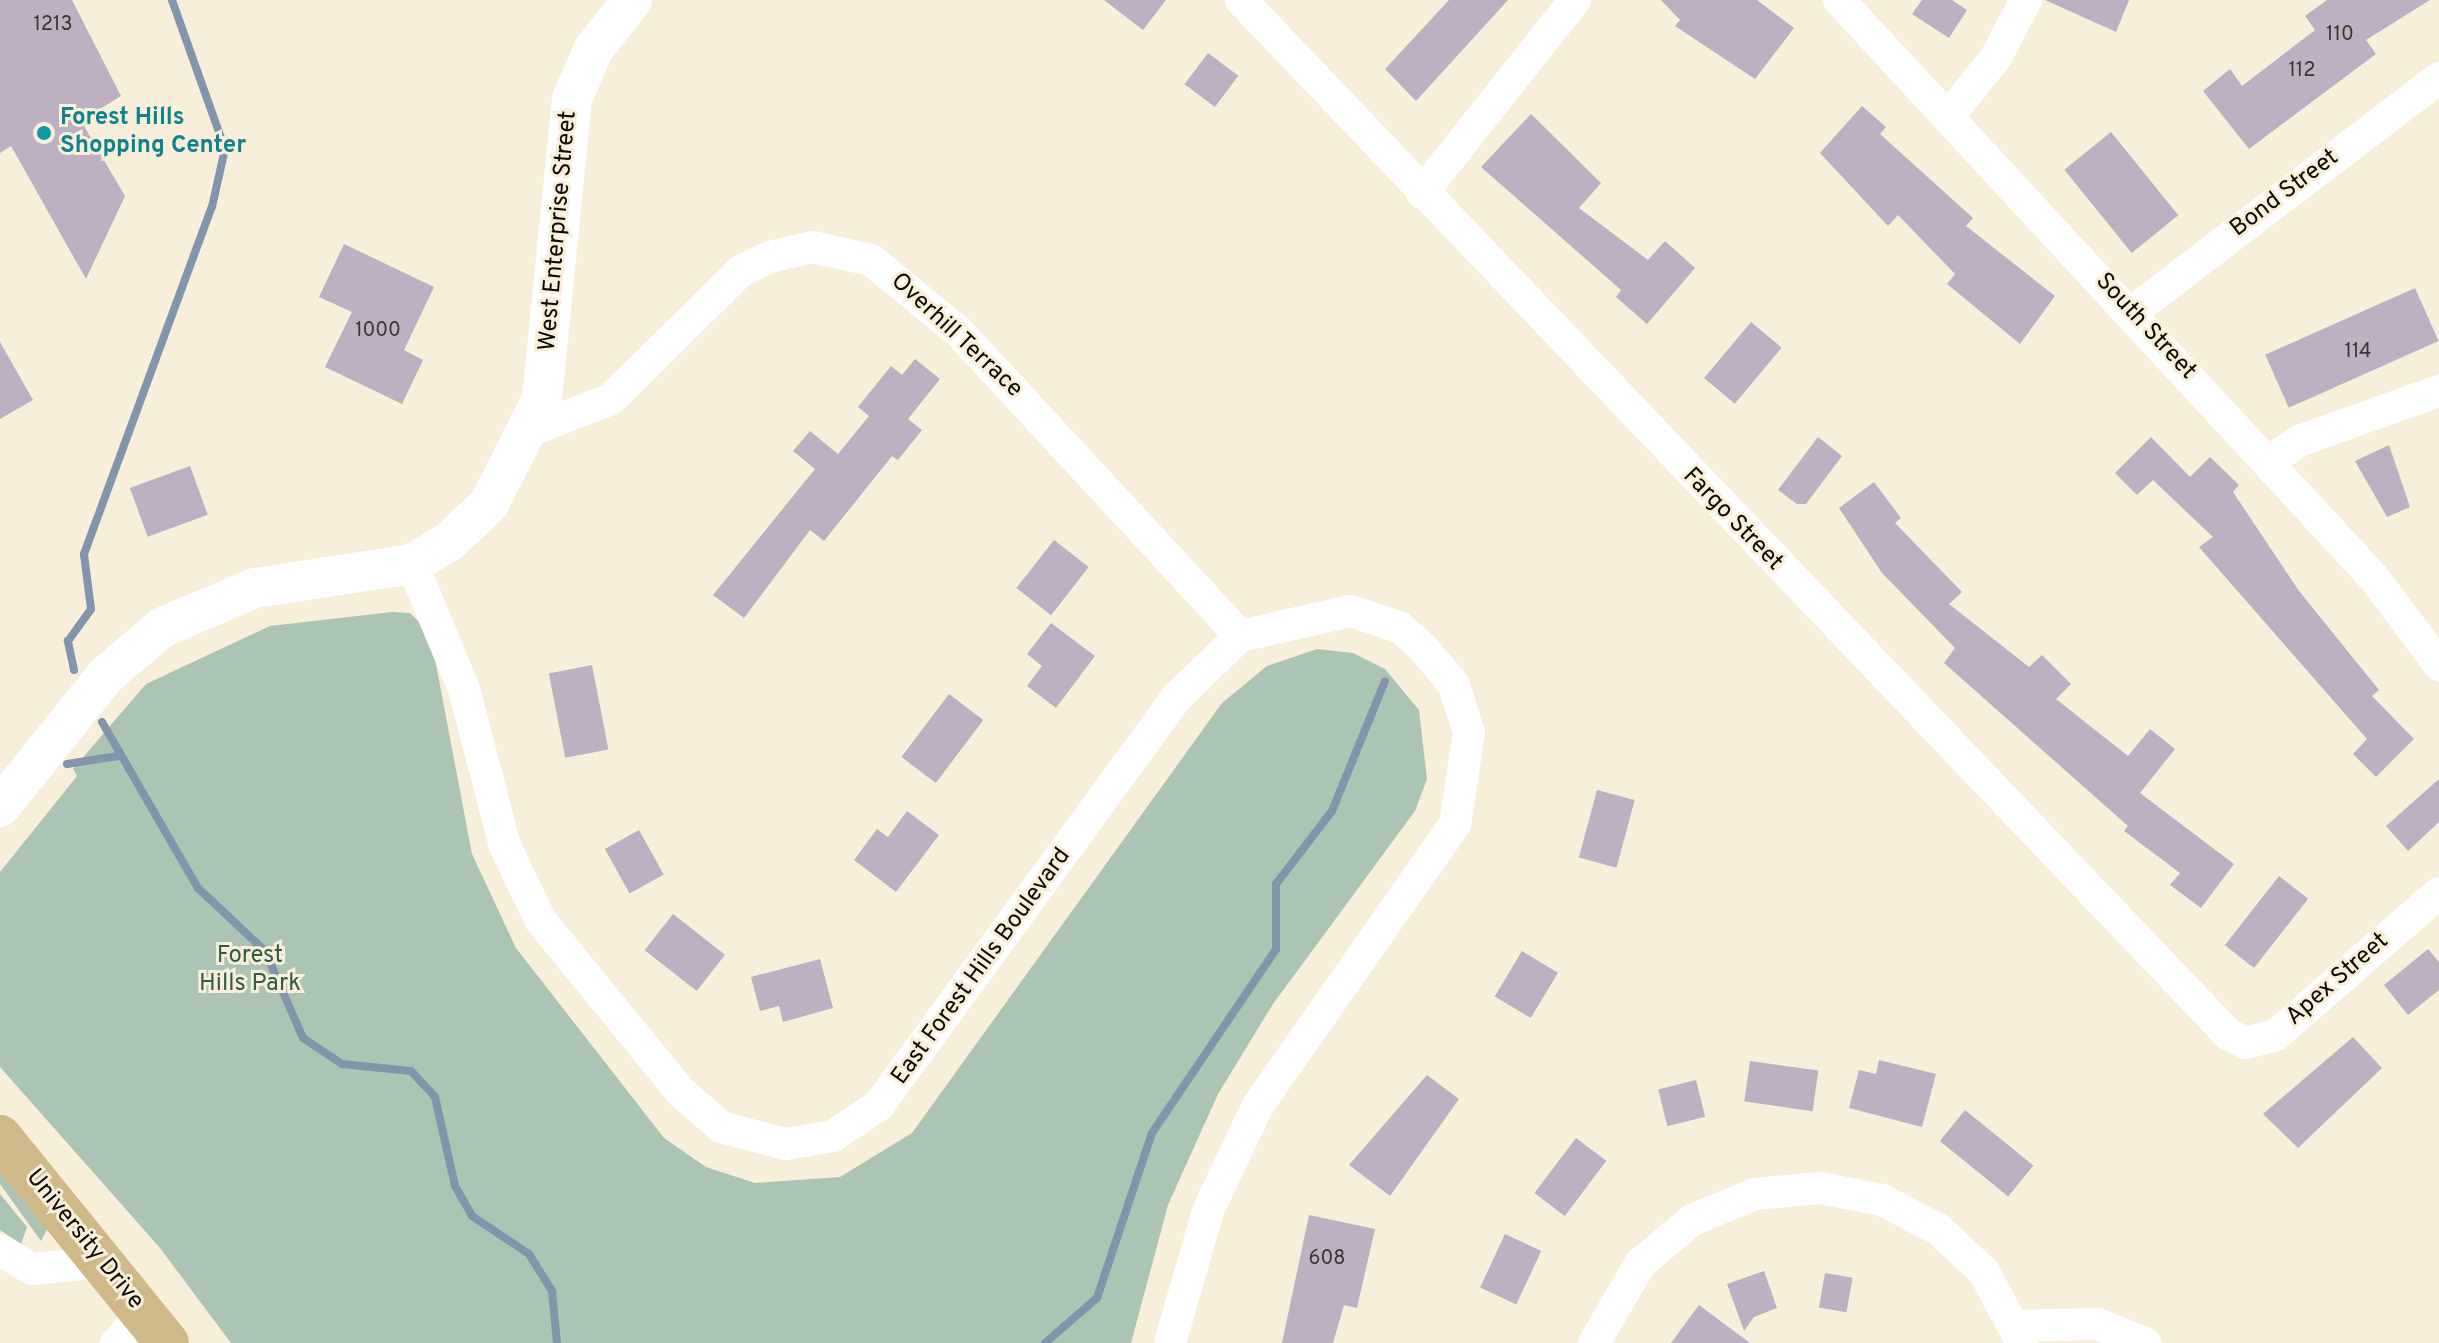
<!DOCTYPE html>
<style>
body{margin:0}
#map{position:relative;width:2439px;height:1343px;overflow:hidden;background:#f8efda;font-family:Overpass,sans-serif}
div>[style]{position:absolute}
.green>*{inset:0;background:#abc4b3}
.stream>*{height:8px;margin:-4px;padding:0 4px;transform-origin:4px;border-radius:4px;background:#8394ad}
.building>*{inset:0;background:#bdb0c2;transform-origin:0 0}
.minor>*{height:32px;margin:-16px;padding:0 16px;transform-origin:16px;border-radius:16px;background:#fff}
.tertiary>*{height:40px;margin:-20px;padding:0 20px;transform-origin:20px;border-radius:20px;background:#fff}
.primary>*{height:44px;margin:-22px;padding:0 22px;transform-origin:22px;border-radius:22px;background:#d0b988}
.dots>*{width:22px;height:22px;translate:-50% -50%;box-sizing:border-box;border:4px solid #f8efda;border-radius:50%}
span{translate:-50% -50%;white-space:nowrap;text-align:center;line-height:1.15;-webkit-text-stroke:6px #f8efda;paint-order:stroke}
.number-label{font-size:20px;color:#3a3434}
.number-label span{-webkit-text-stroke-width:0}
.culture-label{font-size:24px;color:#0d838f;font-weight:700}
.left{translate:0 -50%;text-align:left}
.street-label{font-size:24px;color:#0e0b05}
.park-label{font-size:24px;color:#2e5e41}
</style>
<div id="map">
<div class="green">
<i style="clip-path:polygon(392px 612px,410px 613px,422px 625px,435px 659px,472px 854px,516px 948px,664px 1138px,706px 1167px,755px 1183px,840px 1177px,912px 1133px,1222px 703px,1267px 666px,1317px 649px,1353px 653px,1385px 669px,1419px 710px,1427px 779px,1415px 811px,1273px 1004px,1218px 1094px,1168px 1205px,1131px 1343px,231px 1343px,160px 1248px,0 1067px,0 872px,77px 776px,73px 769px,146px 684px,270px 626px)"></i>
<i style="clip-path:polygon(0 1166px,48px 1227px,41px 1241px,0 1184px)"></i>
<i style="clip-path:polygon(0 1194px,27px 1227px,21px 1244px,0 1230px)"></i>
</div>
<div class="stream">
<i style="left:74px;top:670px;width:30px;rotate:-102deg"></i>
<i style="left:68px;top:641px;width:39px;rotate:-54deg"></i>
<i style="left:91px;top:609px;width:55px;rotate:-97.3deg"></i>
<i style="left:84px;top:554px;width:370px;rotate:-69.8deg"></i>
<i style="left:212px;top:207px;width:59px;rotate:-77.4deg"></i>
<i style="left:225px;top:149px;width:158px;rotate:-109.6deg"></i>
<i style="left:102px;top:722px;width:192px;rotate:60deg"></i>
<i style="left:198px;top:888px;width:92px;rotate:43.2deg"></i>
<i style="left:265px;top:951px;width:95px;rotate:66.4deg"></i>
<i style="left:303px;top:1038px;width:47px;rotate:33.7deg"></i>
<i style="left:342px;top:1064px;width:69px;rotate:5.8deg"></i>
<i style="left:411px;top:1071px;width:35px;rotate:47deg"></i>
<i style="left:435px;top:1097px;width:91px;rotate:77.3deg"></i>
<i style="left:455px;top:1186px;width:34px;rotate:60deg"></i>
<i style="left:472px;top:1216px;width:69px;rotate:33.7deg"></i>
<i style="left:529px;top:1254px;width:44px;rotate:58.1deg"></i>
<i style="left:552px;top:1291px;width:52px;rotate:84.5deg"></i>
<i style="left:67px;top:764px;width:52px;rotate:-8.9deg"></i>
<i style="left:1045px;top:1343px;width:69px;rotate:-40.9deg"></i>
<i style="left:1097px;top:1298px;width:174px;rotate:-71.6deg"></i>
<i style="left:1152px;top:1133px;width:222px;rotate:-56deg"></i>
<i style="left:1276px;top:949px;width:65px;rotate:-90deg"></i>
<i style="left:1276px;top:884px;width:92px;rotate:-52.5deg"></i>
<i style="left:1332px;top:811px;width:140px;rotate:-67.8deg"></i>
</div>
<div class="building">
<i style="clip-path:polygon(0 0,72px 0,121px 96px,81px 121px,125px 196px,86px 279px,11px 146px,0 153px)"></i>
<i style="clip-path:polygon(1104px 0,1166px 0,1143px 30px)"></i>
<i style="clip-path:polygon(1449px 0,1508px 0,1416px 101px,1385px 69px)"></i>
<i style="clip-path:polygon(1661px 0,1757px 0,1794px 28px,1755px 79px,1675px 26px,1680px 20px)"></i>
<i style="clip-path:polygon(1922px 0,1952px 0,1967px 10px,1949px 38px,1912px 14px)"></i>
<i style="clip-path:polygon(2045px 0,2129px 0,2116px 32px)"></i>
<i style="clip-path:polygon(2327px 0,2430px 0,2366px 40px,2376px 54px,2249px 149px,2203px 91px,2230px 69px,2242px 86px,2315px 30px,2305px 16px)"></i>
<i style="left:1208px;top:53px;width:38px;height:39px;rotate:37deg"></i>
<i style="clip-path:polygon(1862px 106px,1886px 127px,1880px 134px,1973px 218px,1966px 226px,2055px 296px,2020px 344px,1947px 284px,1955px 274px,1898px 215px,1888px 226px,1820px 153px)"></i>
<i style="clip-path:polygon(1531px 114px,1601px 183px,1579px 208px,1648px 260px,1665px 241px,1695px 268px,1647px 324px,1616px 297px,1621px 290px,1481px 167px)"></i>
<i style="left:2111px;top:132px;width:107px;height:60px;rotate:51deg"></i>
<i style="clip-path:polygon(344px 244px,434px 287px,404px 350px,423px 360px,402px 404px,325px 367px,352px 312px,319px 297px)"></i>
<i style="left:2415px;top:288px;width:58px;height:164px;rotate:66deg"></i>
<i style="left:1751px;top:322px;width:40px;height:73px;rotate:40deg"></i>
<i style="clip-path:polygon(0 342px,33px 400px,0 419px)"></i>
<i style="clip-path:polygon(915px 359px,940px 379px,908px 419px,922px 430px,898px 460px,892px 456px,824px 541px,810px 530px,744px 618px,713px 595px,815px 469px,793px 451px,810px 431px,838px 454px,869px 416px,858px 407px,891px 366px,902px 375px)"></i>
<i style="clip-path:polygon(1818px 437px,1842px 456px,1806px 504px,1797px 504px,1778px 490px)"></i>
<i style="clip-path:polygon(2151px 437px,2190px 477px,2210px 457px,2239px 485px,2233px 492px,2299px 591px,2379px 690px,2372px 696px,2414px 739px,2376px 777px,2353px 754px,2367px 739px,2199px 547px,2213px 537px,2153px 480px,2137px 495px,2115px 473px)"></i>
<i style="clip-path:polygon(2389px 445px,2410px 507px,2387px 517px,2355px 461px)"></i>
<i style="left:190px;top:466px;width:52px;height:64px;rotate:70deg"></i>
<i style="clip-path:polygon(1874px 482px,1901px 518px,1895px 523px,1962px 592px,1949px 604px,2029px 667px,2042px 655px,2071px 684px,2056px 699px,2128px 756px,2150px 729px,2175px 749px,2140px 793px,2234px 864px,2201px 908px,2170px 885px,2180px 873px,2124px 831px,2128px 826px,1944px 663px,1955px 648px,1882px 573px,1839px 508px)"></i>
<i style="left:1054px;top:540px;width:44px;height:61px;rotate:38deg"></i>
<i style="clip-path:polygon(1051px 623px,1095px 656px,1056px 708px,1027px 686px,1042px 666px,1027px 654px)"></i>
<i style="left:592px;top:665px;width:86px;height:44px;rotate:79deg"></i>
<i style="left:949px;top:694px;width:43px;height:79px;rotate:37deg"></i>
<i style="clip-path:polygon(2439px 779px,2439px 822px,2408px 851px,2386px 826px)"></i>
<i style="left:1597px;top:790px;width:39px;height:70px;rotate:15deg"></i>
<i style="clip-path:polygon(907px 811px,939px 835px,896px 892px,854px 860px,877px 829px,888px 837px)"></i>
<i style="left:639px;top:830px;width:51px;height:39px;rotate:61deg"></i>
<i style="left:2279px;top:876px;width:37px;height:88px;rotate:38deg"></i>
<i style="left:673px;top:914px;width:66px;height:46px;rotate:38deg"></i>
<i style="clip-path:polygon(2428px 949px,2439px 962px,2439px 990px,2408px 1015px,2384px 985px)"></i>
<i style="left:1522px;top:951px;width:42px;height:53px;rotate:31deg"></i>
<i style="clip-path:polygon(820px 959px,833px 1008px,783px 1022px,779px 1006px,760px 1011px,751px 977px)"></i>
<i style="clip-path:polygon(2353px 1037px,2382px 1068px,2298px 1148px,2263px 1114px)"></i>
<i style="clip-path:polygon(1879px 1060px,1936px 1074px,1922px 1127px,1849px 1108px,1859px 1070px,1876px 1074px)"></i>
<i style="left:1750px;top:1061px;width:69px;height:41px;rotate:8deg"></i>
<i style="clip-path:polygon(1427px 1075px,1459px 1099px,1390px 1196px,1349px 1165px)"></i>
<i style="left:1696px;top:1080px;width:38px;height:39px;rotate:76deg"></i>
<i style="left:1965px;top:1110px;width:88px;height:40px;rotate:39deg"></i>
<i style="left:1576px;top:1138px;width:38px;height:69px;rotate:37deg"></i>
<i style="clip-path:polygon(1309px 1215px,1375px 1229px,1357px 1308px,1344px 1305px,1333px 1343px,1282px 1343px)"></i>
<i style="left:1505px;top:1234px;width:40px;height:59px;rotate:25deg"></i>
<i style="clip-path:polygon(1764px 1271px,1777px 1308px,1754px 1317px,1744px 1331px,1727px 1284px)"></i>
<i style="left:1825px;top:1273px;width:28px;height:35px;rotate:10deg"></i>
<i style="clip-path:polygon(1699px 1305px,1750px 1343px,1671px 1343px)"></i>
</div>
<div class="minor">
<i style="left:1241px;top:0;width:1429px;rotate:46.33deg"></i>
<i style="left:2228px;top:1034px;width:20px;rotate:27deg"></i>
<i style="left:2246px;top:1043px;width:31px;rotate:-15deg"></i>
<i style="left:2276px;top:1035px;width:216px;rotate:-41.1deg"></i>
<i style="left:1839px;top:0;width:788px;rotate:47.21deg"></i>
<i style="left:2374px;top:578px;width:109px;rotate:53.2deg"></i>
<i style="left:1948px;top:117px;width:77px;rotate:-51.3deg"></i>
<i style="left:1996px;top:57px;width:64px;rotate:-62.2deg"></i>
<i style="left:1422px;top:193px;width:246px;rotate:-51.6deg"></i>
<i style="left:2132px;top:312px;width:386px;rotate:-37.3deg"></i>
<i style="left:532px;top:430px;width:85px;rotate:-21.4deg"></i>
<i style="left:611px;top:399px;width:182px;rotate:-44.6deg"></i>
<i style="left:741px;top:271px;width:32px;rotate:-26deg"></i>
<i style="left:770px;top:257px;width:43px;rotate:-13.4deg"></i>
<i style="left:812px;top:247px;width:60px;rotate:12.4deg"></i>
<i style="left:871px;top:260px;width:112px;rotate:39.2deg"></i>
<i style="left:958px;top:331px;width:415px;rotate:47.2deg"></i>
<i style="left:2268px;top:462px;width:37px;rotate:-34deg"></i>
<i style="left:2299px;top:441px;width:149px;rotate:-19.7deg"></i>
<i style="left:412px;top:564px;width:135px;rotate:67.4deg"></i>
<i style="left:464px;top:689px;width:162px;rotate:75.4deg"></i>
<i style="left:505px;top:846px;width:83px;rotate:64.4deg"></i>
<i style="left:541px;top:921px;width:221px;rotate:50.7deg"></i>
<i style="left:681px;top:1092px;width:53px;rotate:41.2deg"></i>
<i style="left:721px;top:1127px;width:66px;rotate:14.9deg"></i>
<i style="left:785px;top:1144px;width:49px;rotate:-9.5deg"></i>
<i style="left:833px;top:1136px;width:55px;rotate:-34deg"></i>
<i style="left:879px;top:1105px;width:505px;rotate:-53.86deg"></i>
<i style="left:1177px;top:697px;width:88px;rotate:-44.1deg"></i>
<i style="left:1240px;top:636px;width:114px;rotate:-12.7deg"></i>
<i style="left:1351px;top:611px;width:51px;rotate:18.4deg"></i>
<i style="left:1399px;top:627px;width:32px;rotate:41deg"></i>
<i style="left:1423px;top:648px;width:48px;rotate:50deg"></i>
<i style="left:1454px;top:685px;width:50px;rotate:72.6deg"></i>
<i style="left:1469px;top:733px;width:92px;rotate:98.7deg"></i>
<i style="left:1455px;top:824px;width:343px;rotate:125deg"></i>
<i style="left:1258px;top:1105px;width:117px;rotate:115.3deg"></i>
<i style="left:1208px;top:1211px;width:137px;rotate:106.1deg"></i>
<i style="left:0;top:1250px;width:37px;rotate:31deg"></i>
<i style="left:32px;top:1269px;width:69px;rotate:-5.8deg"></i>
<i style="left:2016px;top:1326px;width:81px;rotate:-1.4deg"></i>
<i style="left:2097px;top:1324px;width:52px;rotate:21.6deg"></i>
<i style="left:116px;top:1343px;width:40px;rotate:-46deg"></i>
<i style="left:1594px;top:1343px;width:91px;rotate:-59.8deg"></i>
<i style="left:1640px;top:1264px;width:68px;rotate:-40.2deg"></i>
<i style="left:1692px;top:1220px;width:68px;rotate:-22.4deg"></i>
<i style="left:1755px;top:1194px;width:65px;rotate:-5.3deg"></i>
<i style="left:1820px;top:1188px;width:63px;rotate:11deg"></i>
<i style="left:1882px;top:1200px;width:63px;rotate:27.4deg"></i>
<i style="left:1938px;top:1229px;width:63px;rotate:43.1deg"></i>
<i style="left:1984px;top:1272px;width:81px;rotate:61.8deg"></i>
</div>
<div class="tertiary">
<i style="left:0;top:807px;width:169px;rotate:-51.2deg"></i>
<i style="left:106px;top:675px;width:75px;rotate:-40.1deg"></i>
<i style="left:163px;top:627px;width:100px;rotate:-23deg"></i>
<i style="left:255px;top:588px;width:159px;rotate:-8.7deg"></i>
<i style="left:412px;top:564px;width:44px;rotate:-31.2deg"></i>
<i style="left:450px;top:541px;width:54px;rotate:-43.5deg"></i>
<i style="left:489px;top:504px;width:118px;rotate:-63.2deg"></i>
<i style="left:542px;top:399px;width:301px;rotate:-84.3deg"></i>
<i style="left:572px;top:99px;width:53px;rotate:-66.8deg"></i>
<i style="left:593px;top:50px;width:63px;rotate:-52deg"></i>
</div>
<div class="primary">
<i style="left:0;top:1137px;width:265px;rotate:51deg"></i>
</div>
<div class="dots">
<i style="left:44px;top:133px;background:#0f9aa8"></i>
</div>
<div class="number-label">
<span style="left:53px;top:25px">1213</span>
<span style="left:2340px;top:35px">110</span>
<span style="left:2302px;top:71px">112</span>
<span style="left:378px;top:331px">1000</span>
<span style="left:2358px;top:352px">114</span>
<span style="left:1327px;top:1259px">608</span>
</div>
<div class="culture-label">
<span class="left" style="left:60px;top:133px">Forest Hills<br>Shopping Center</span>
</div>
<div class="street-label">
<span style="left:2285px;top:194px;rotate:-37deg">Bond Street</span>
<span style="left:559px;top:231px;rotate:-85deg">West Enterprise Street</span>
<span style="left:2145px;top:327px;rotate:47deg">South Street</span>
<span style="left:956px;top:336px;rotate:43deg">Overhill Terrace</span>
<span style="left:1732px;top:520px;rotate:46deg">Fargo Street</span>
<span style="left:982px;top:967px;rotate:-54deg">East Forest Hills Boulevard</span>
<span style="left:2338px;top:980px;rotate:-41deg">Apex Street</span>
<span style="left:84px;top:1240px;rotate:51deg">University Drive</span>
</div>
<div class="park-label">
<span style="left:250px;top:971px">Forest<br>Hills Park</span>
</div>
</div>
